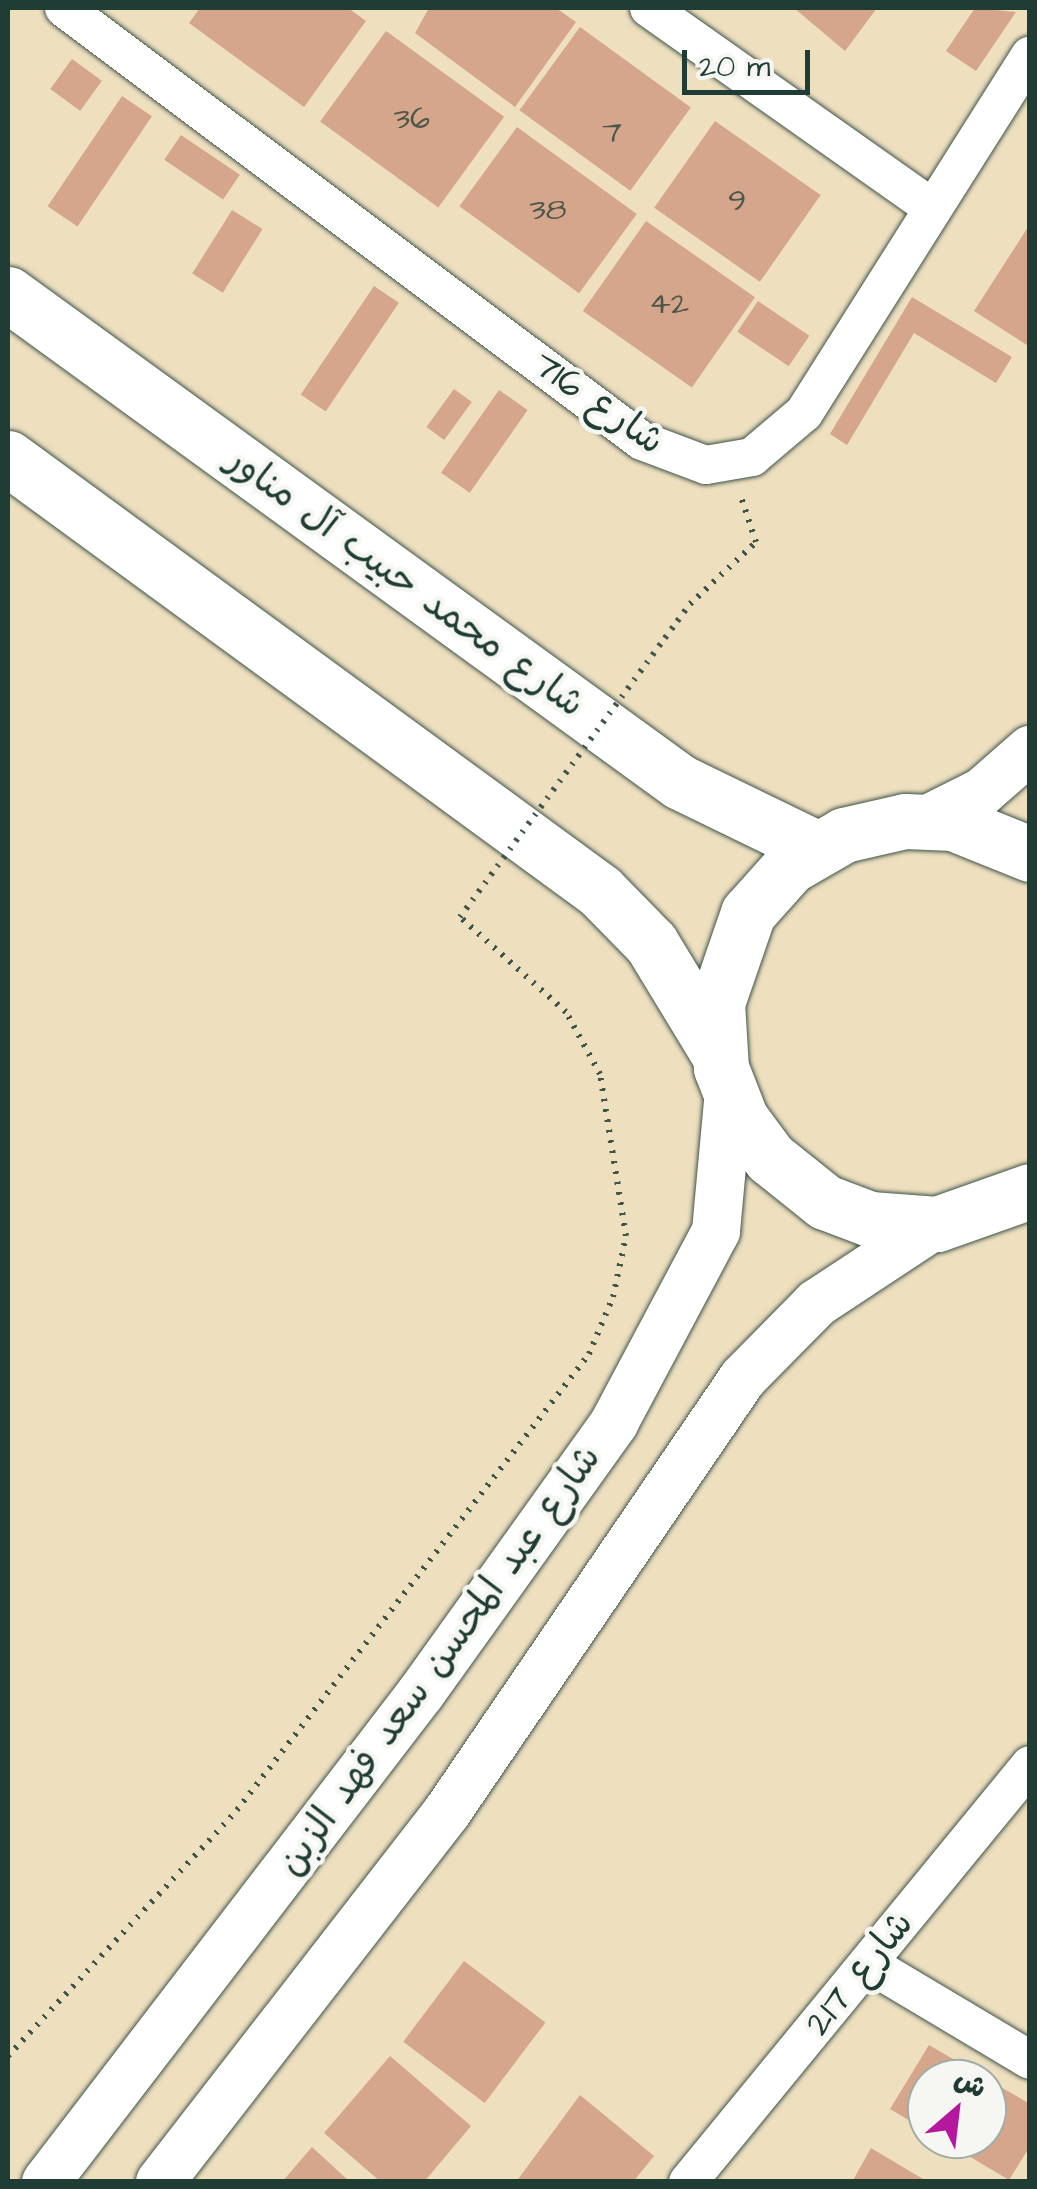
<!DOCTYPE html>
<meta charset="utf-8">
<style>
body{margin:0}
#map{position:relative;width:1037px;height:2189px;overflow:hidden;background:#eedfbf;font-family:"Architects Daughter","Playpen Sans Arabic",sans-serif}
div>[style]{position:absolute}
.building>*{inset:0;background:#d5a68c;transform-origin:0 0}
.path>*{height:6px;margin-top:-3px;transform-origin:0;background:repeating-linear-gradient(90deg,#3e5549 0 2.5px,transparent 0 10.5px)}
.roads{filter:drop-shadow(0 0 2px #3e5549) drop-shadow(0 0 2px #3e5549)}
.minor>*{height:38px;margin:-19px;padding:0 19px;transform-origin:19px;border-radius:19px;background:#fff}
.tertiary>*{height:48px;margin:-24px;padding:0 24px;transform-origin:24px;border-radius:24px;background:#fff}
.secondary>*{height:55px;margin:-27.5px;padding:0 27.5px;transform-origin:27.5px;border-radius:27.5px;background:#fff}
.path-bridge>*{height:6px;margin-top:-3px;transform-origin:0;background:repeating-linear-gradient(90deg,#3e5549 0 2.5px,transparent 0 10.5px)}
span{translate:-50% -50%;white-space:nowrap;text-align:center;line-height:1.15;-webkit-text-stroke:9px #f6f6f2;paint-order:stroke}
.number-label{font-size:32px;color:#4c574a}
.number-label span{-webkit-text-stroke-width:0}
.street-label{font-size:38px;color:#1f3d34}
.frame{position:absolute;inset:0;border:10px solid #1f3d34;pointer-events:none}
.north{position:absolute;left:907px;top:2059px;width:100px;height:100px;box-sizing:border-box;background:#f6f6f2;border:2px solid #a0aca6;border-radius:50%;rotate:28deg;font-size:28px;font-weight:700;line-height:40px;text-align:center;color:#1f3d34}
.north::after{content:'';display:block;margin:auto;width:35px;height:45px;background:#b5179e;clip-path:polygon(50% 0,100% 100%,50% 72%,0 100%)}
.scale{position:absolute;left:682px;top:50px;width:128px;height:45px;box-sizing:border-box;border:5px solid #1f3d34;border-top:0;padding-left:12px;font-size:30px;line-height:35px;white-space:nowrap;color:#1f3d34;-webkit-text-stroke:8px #f6f6f2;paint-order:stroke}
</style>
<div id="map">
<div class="building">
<i style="clip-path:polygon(200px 8px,348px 8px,366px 21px,304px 107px,189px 23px)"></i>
<i style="clip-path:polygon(429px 8px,556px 8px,576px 22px,515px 107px,415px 33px)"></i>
<i style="clip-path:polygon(794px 8px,877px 8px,845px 51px)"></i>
<i style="clip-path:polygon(975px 8px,1016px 12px,976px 71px,946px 51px)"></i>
<i style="left:580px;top:27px;width:137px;height:103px;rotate:36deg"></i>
<i style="left:386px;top:31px;width:146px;height:112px;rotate:36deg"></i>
<i style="left:72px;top:59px;width:37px;height:37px;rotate:36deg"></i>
<i style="left:122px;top:96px;width:36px;height:133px;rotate:34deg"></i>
<i style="left:715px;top:121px;width:129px;height:106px;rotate:35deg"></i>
<i style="left:517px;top:127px;width:148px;height:98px;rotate:36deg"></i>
<i style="left:181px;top:135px;width:71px;height:30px;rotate:34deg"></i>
<i style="left:232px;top:210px;width:36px;height:75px;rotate:32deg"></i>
<i style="left:646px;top:221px;width:133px;height:110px;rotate:35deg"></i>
<i style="clip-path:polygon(1030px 224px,1030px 347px,974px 311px)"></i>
<i style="left:374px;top:286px;width:30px;height:131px;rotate:34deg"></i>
<i style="clip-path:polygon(912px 297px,1012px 357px,996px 383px,914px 333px,847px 445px,830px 434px)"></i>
<i style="left:758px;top:301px;width:62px;height:37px;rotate:34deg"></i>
<i style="left:454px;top:389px;width:22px;height:47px;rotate:36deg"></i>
<i style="left:499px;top:390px;width:35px;height:101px;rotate:35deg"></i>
<i style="left:464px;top:1961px;width:102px;height:101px;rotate:37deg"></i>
<i style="clip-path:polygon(929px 2045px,987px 2079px,927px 2079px,927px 2131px,890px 2109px)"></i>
<i style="clip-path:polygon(390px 2056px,471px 2126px,424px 2182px,381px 2182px,324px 2133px)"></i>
<i style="clip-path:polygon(987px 2079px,1030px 2104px,1030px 2146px,1009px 2180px,940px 2139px,987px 2139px)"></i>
<i style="clip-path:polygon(580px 2095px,654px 2156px,633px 2182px,516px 2182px)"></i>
<i style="clip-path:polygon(312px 2147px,350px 2182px,282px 2182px)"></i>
<i style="clip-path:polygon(871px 2148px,928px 2182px,852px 2182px)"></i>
</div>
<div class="path">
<i style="left:690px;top:604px;width:91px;rotate:-43.2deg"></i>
<i style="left:756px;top:542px;width:47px;rotate:-108.4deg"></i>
<i style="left:8px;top:2056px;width:336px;rotate:-47deg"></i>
<i style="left:237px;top:1810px;width:576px;rotate:-52.33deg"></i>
<i style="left:589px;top:1354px;width:62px;rotate:-67.2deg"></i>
<i style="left:613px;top:1297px;width:62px;rotate:-78deg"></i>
<i style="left:626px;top:1236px;width:164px;rotate:-99.1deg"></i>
<i style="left:600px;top:1074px;width:71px;rotate:-118.7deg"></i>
<i style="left:566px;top:1012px;width:142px;rotate:-138.1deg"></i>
</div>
<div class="roads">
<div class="minor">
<i style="left:64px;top:8px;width:722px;rotate:36.84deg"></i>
<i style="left:642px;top:441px;width:68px;rotate:20.6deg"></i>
<i style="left:706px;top:465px;width:47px;rotate:-9.9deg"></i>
<i style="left:752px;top:457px;width:68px;rotate:-40.2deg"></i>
<i style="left:804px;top:413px;width:423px;rotate:-57.7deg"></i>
<i style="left:649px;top:8px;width:347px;rotate:35.2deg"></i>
<i style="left:869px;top:1964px;width:187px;rotate:30.8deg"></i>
<i style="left:688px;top:2182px;width:539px;rotate:-50.64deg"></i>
</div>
<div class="tertiary">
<i style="left:924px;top:821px;width:65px;rotate:-26.6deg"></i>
<i style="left:982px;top:792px;width:64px;rotate:-41.2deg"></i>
<i style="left:46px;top:2182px;width:616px;rotate:-52.52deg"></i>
<i style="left:421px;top:1693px;width:332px;rotate:-54.4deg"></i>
<i style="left:614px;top:1423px;width:217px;rotate:-62deg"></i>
<i style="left:716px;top:1231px;width:140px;rotate:-84.7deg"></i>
<i style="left:160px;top:2182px;width:468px;rotate:-52.2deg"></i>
<i style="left:447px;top:1812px;width:525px;rotate:-55.7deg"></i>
<i style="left:743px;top:1378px;width:105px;rotate:-45.4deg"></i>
<i style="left:817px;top:1303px;width:144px;rotate:-33.4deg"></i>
</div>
<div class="secondary">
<i style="left:8px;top:294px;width:830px;rotate:35.99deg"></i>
<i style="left:680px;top:782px;width:151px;rotate:25.9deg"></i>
<i style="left:8px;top:458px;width:733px;rotate:36.18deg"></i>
<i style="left:600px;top:891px;width:73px;rotate:45.6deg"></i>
<i style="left:651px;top:943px;width:131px;rotate:58.7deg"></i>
<i style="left:1030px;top:854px;width:83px;rotate:-158.1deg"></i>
<i style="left:953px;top:823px;width:48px;rotate:-177.6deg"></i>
<i style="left:905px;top:821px;width:63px;rotate:167.1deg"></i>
<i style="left:844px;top:835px;width:62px;rotate:150.1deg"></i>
<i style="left:790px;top:866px;width:63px;rotate:131.8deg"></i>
<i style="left:748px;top:913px;width:95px;rotate:109deg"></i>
<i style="left:717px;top:1003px;width:65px;rotate:86.5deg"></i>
<i style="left:721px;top:1068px;width:55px;rotate:68.6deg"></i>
<i style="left:741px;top:1119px;width:49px;rotate:53.4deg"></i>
<i style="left:770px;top:1158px;width:70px;rotate:38.7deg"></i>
<i style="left:825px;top:1202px;width:48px;rotate:20.7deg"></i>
<i style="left:870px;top:1219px;width:67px;rotate:4.3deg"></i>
<i style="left:937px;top:1224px;width:99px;rotate:-19.5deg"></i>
</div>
</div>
<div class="path-bridge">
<i style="left:460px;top:917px;width:388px;rotate:-53.7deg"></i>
</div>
<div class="number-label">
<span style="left:412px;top:119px">36</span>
<span style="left:612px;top:133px">7</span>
<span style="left:737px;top:201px">9</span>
<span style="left:548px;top:210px">38</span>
<span style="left:669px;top:304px">42</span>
</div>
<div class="street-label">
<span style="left:598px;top:404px;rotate:35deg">شارع 716</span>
<span style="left:405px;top:583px;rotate:36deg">شارع محمد حبيب آل مناور</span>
<span style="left:440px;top:1661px;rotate:-54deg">شارع عبد المحسن سعد فهد الزبن</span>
<span style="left:860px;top:1974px;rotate:-51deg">شارع 217</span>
</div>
<div class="frame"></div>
<div class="north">ش</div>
<div class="scale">20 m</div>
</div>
